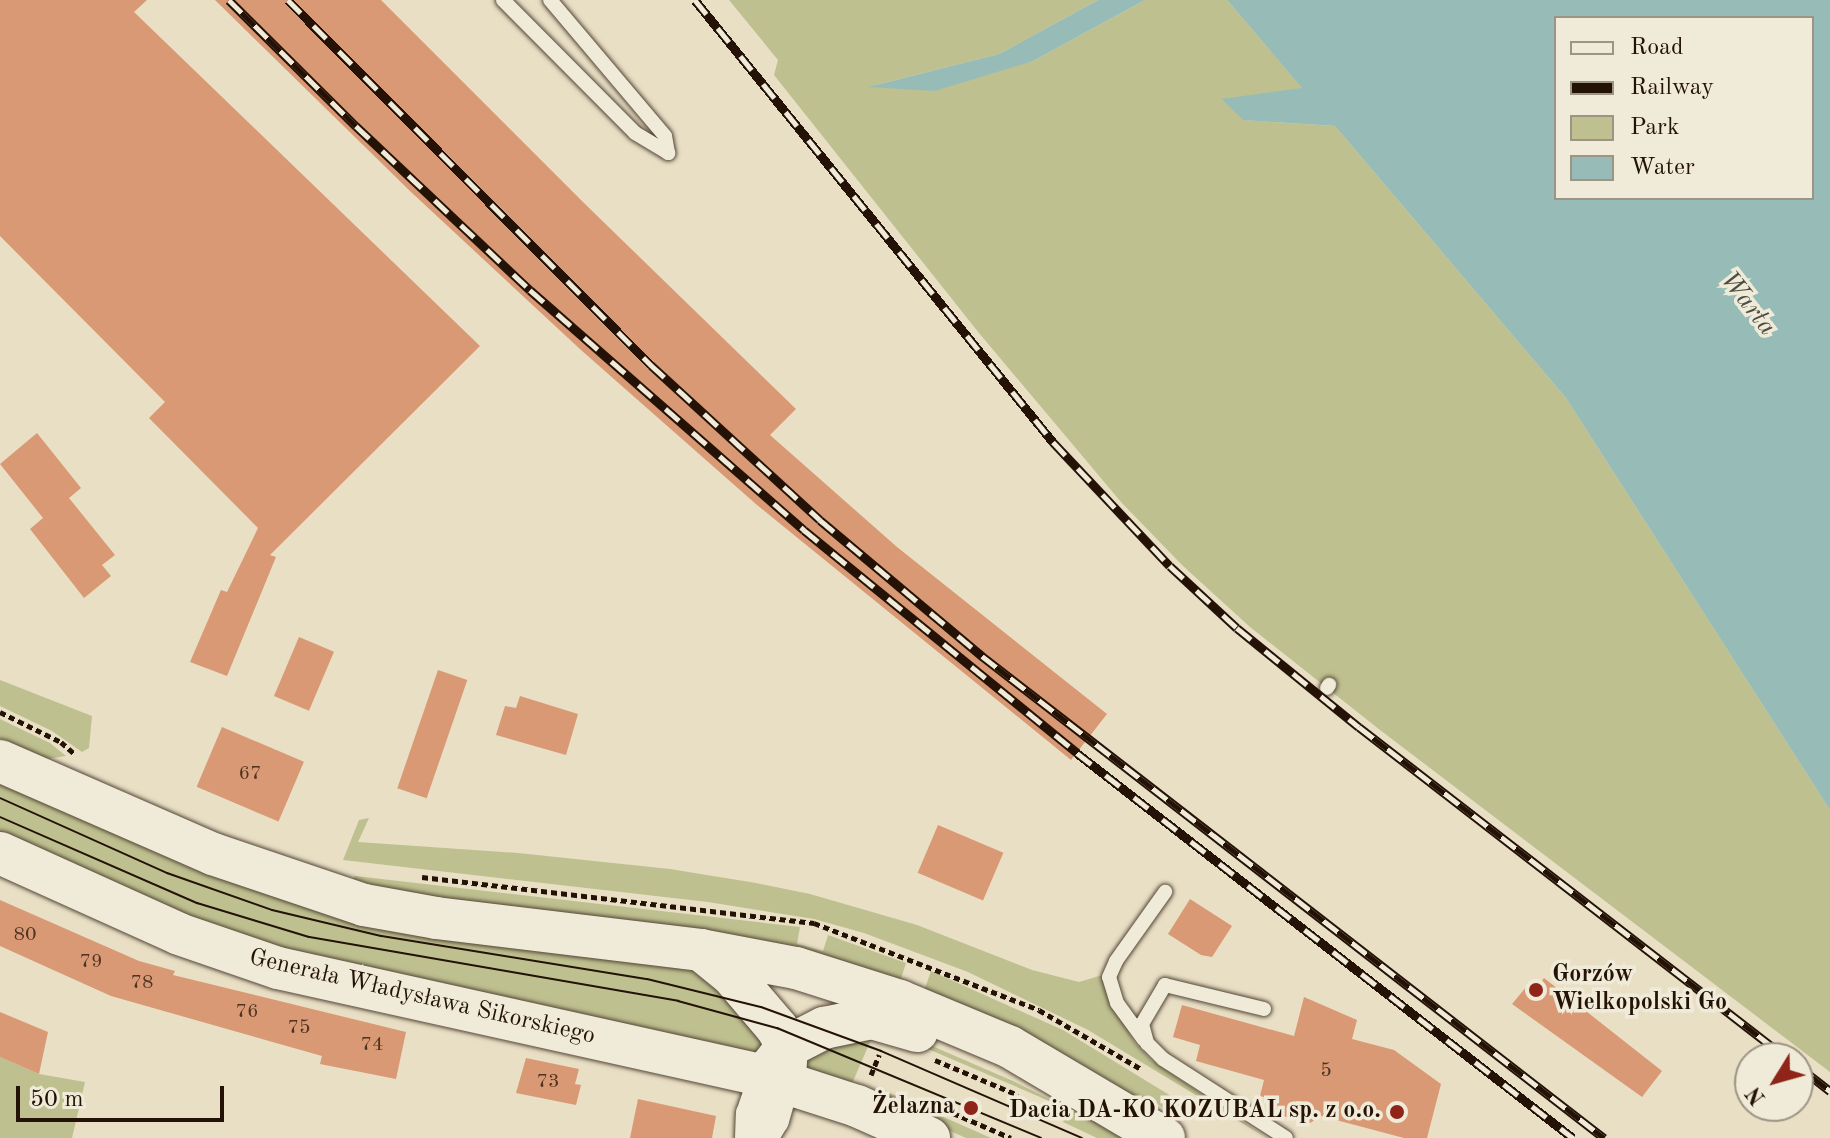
<!DOCTYPE html>
<meta charset="utf-8">
<style>
body{margin:0}
#map{position:relative;width:1830px;height:1138px;overflow:hidden;background:#e8dfc5;font-family:"Old Standard TT",serif}
div>[style]{position:absolute}
.green>*{inset:0;background:#bec090}
.water>*{inset:0;background:#97bcb7}
.building>*{inset:0;background:#d99975;transform-origin:0 0}
.path>*{height:5px;margin-top:-2.5px;transform-origin:0;background:repeating-linear-gradient(90deg,#231205 0 6px,transparent 0 10px)}
.roads{filter:drop-shadow(0 0 2px #544535) drop-shadow(0 0 2px #544535)}
.lane>*{height:14px;margin:-7px;padding:0 7px;transform-origin:7px;border-radius:7px;background:#f0ead9}
.street>*{height:30px;margin:-15px;padding:0 15px;transform-origin:15px;border-radius:15px;background:#f0ead9}
.secondary>*{height:42px;margin:-21px;padding:0 21px;transform-origin:21px;border-radius:21px;background:#f0ead9}
.tram>*{height:2px;margin:-1px;padding:0 1px;transform-origin:1px;border-radius:1px;background:#231205}
.rail>*{height:9px;margin-top:-4.5px;transform-origin:0;background:repeating-linear-gradient(90deg,#f0ead9 0 18px,#231205 0 36px);box-sizing:border-box;border-block:2px solid #231205}
.dots>*{width:22px;height:22px;translate:-50% -50%;box-sizing:border-box;border:4px solid #f0ead9;border-radius:50%}
span{translate:-50% -50%;white-space:nowrap;text-align:center;line-height:1.15;-webkit-text-stroke:7px #f0ead9;paint-order:stroke}
.number-label{font-size:20px;color:#503421}
.number-label span{-webkit-text-stroke-width:0}
.poi-label{font-size:24px;color:#231205;font-weight:700}
.left{translate:0 -50%;text-align:left}
.right{translate:-100% -50%;text-align:right}
.street-label{font-size:24px;color:#231205}
.water-label{font-size:26px;color:#4c4e43;font-style:italic}
.legend{position:absolute;left:1554px;top:16px;width:260px;height:184px;box-sizing:border-box;background:#f0ead9;border:2px solid #9e9484;margin:0;padding:10px 14px;list-style:none;font-size:24px;color:#231205}
.legend li{display:flex;align-items:center;gap:16px;height:40px}
.legend b{width:40px;border:2px solid #9e9484}
.north{position:absolute;left:1734px;top:1042px;width:80px;height:80px;box-sizing:border-box;background:#f0ead9;border:2px solid #9e9484;border-radius:50%;rotate:233deg;font-size:22px;font-weight:700;line-height:32px;text-align:center;color:#231205}
.north::after{content:'';display:block;margin:auto;width:28px;height:36px;background:#8f2418;clip-path:polygon(50% 0,100% 100%,50% 72%,0 100%)}
.scale{position:absolute;left:16px;top:1086px;width:208px;height:36px;box-sizing:border-box;border:4px solid #231205;border-top:0;padding-left:10px;font-size:24px;line-height:28px;white-space:nowrap;color:#231205;-webkit-text-stroke:6px #f0ead9;paint-order:stroke}
</style>
<div id="map">
<div class="green">
<i style="clip-path:polygon(729px 0,1098px 0,999px 54px,872px 86px,1033px 61px,1145px 0,1227px 0,1303px 89px,1222px 100px,1244px 120px,1335px 126px,1566px 398px,1830px 810px,1830px 1072px,1380px 730px,1250px 627px,1182px 565px,1121px 502px,979px 333px,774px 75px,778px 60px)"></i>
<i style="clip-path:polygon(0 680px,92px 716px,89px 748px,82px 752px,52px 731px,0 706px)"></i>
<i style="clip-path:polygon(0 719px,50px 743px,66px 756px,46px 759px,0 745px)"></i>
<i style="clip-path:polygon(0 778px,67px 808px,689px 969px,716px 979px,764px 1046px,754px 1055px,263px 948px,0 836px)"></i>
<i style="clip-path:polygon(369px 818px,358px 842px,518px 853px,670px 869px,756px 883px,810px 894px,917px 925px,1032px 970px,1079px 982px,1106px 974px,1115px 1007px,1134px 1042px,1151px 1060px,1267px 1138px,1088px 1030px,968px 972px,864px 933px,814px 919px,708px 902px,343px 860px,359px 820px)"></i>
<i style="clip-path:polygon(355px 876px,800px 927px,797px 944px,823px 951px,828px 935px,906px 963px,899px 985px,350px 884px)"></i>
<i style="clip-path:polygon(931px 971px,1063px 1030px,1189px 1107px,1184px 1117px,1178px 1118px,1156px 1103px,1151px 1110px,923px 994px)"></i>
<i style="clip-path:polygon(876px 1028px,851px 1086px,804px 1071px,799px 1057px)"></i>
<i style="clip-path:polygon(902px 1033px,1013px 1081px,1128px 1138px,1097px 1138px,1063px 1122px,1068px 1109px,900px 1037px)"></i>
<i style="clip-path:polygon(0 1057px,39px 1074px,85px 1082px,72px 1138px,0 1138px)"></i>
<i style="clip-path:polygon(878px 1088px,991px 1138px,966px 1138px,875px 1097px)"></i>
</div>
<div class="water">
<i style="clip-path:polygon(1098px 0,1145px 0,1033px 61px,935px 91px,868px 87px,999px 54px)"></i>
<i style="clip-path:polygon(evenodd,1227px 0,1830px 0,1830px 810px,1566px 398px,1335px 126px,1243px 120px,1221px 99px,1302px 88px,1227px 0,1556px 18px,1812px 18px,1812px 198px,1556px 198px,1556px 18px)"></i>
</div>
<div class="building">
<i style="clip-path:polygon(0 0,147px 0,134px 12px,480px 346px,270px 555px,276px 557px,227px 676px,190px 662px,221px 590px,227px 592px,258px 528px,149px 418px,165px 402px,0 236px)"></i>
<i style="clip-path:polygon(215px 0,381px 0,587px 206px,796px 409px,770px 435px,897px 547px,1107px 714px,1071px 760px,757px 505px,581px 350px,411px 192px)"></i>
<i style="clip-path:polygon(37px 433px,81px 488px,69px 498px,115px 555px,102px 565px,111px 576px,84px 598px,30px 529px,43px 518px,0 464px)"></i>
<i style="left:299px;top:637px;width:38px;height:64px;rotate:23deg"></i>
<i style="left:438px;top:670px;width:31px;height:125px;rotate:19deg"></i>
<i style="clip-path:polygon(520px 696px,578px 714px,566px 755px,496px 735px,505px 706px,516px 708px)"></i>
<i style="left:222px;top:727px;width:89px;height:65px;rotate:23deg"></i>
<i style="left:938px;top:825px;width:71px;height:52px;rotate:23deg"></i>
<i style="clip-path:polygon(1190px 899px,1232px 926px,1212px 957px,1201px 955px,1168px 934px)"></i>
<i style="clip-path:polygon(0 900px,139px 961px,175px 971px,173px 975px,406px 1032px,396px 1079px,320px 1064px,322px 1056px,111px 996px,0 946px)"></i>
<i style="clip-path:polygon(1544px 978px,1662px 1071px,1642px 1097px,1512px 1004px,1532px 980px,1539px 985px)"></i>
<i style="clip-path:polygon(1304px 997px,1357px 1020px,1352px 1039px,1394px 1050px,1441px 1084px,1427px 1138px,1404px 1138px,1321px 1116px,1310px 1123px,1275px 1114px,1278px 1101px,1260px 1096px,1264px 1080px,1196px 1061px,1200px 1045px,1173px 1037px,1182px 1005px,1294px 1036px)"></i>
<i style="clip-path:polygon(0 1012px,48px 1032px,39px 1074px,0 1057px)"></i>
<i style="clip-path:polygon(526px 1058px,579px 1069px,575px 1084px,581px 1085px,576px 1105px,516px 1093px)"></i>
<i style="clip-path:polygon(638px 1099px,716px 1116px,712px 1138px,630px 1138px)"></i>
</div>
<div class="path">
<i style="left:0;top:712px;width:68px;rotate:26.2deg"></i>
<i style="left:61px;top:742px;width:18px;rotate:41deg"></i>
<i style="left:422px;top:877px;width:395px;rotate:6.7deg"></i>
<i style="left:814px;top:923px;width:241px;rotate:21.1deg"></i>
<i style="left:1039px;top:1010px;width:118px;rotate:30deg"></i>
<i style="left:935px;top:1060px;width:90px;rotate:22.9deg"></i>
<i style="left:871px;top:1075px;width:22px;rotate:-68deg"></i>
<i style="left:953px;top:1113px;width:63px;rotate:23.3deg"></i>
</div>
<div class="roads">
<div class="lane">
<i style="left:503px;top:0;width:187px;rotate:45.2deg"></i>
<i style="left:635px;top:133px;width:39px;rotate:31deg"></i>
<i style="left:668px;top:153px;width:17px;rotate:-100deg"></i>
<i style="left:665px;top:136px;width:178px;rotate:-130.2deg"></i>
<i style="left:1327px;top:688px;width:4px;rotate:-56deg"></i>
<i style="left:1264px;top:1009px;width:102px;rotate:-166.4deg"></i>
<i style="left:1165px;top:985px;width:45px;rotate:120.5deg"></i>
<i style="left:1142px;top:1024px;width:20px;rotate:75deg"></i>
<i style="left:1147px;top:1043px;width:23px;rotate:45deg"></i>
<i style="left:1163px;top:1059px;width:146px;rotate:32.7deg"></i>
<i style="left:1144px;top:1040px;width:46px;rotate:-126.1deg"></i>
<i style="left:1117px;top:1003px;width:27px;rotate:-107deg"></i>
<i style="left:1109px;top:977px;width:17px;rotate:-66deg"></i>
<i style="left:1116px;top:961px;width:85px;rotate:-54.6deg"></i>
</div>
<div class="street">
<i style="left:750px;top:1138px;width:24px;rotate:-88deg"></i>
<i style="left:751px;top:1114px;width:40px;rotate:-71.1deg"></i>
<i style="left:763px;top:1138px;width:21px;rotate:-59deg"></i>
<i style="left:774px;top:1120px;width:40px;rotate:-74deg"></i>
</div>
<div class="secondary">
<i style="left:0;top:761px;width:232px;rotate:23.6deg"></i>
<i style="left:213px;top:854px;width:159px;rotate:18.7deg"></i>
<i style="left:364px;top:905px;width:73px;rotate:10.2deg"></i>
<i style="left:436px;top:918px;width:266px;rotate:6.9deg"></i>
<i style="left:700px;top:950px;width:98px;rotate:10.6deg"></i>
<i style="left:796px;top:968px;width:109px;rotate:17.6deg"></i>
<i style="left:900px;top:1001px;width:119px;rotate:22.7deg"></i>
<i style="left:1010px;top:1047px;width:179px;rotate:30.6deg"></i>
<i style="left:0;top:853px;width:196px;rotate:24.3deg"></i>
<i style="left:179px;top:934px;width:105px;rotate:19deg"></i>
<i style="left:278px;top:968px;width:498px;rotate:12.5deg"></i>
<i style="left:764px;top:1076px;width:98px;rotate:17.9deg"></i>
<i style="left:857px;top:1106px;width:79px;rotate:24deg"></i>
<i style="left:701px;top:950px;width:38px;rotate:39deg"></i>
<i style="left:731px;top:974px;width:71px;rotate:49.6deg"></i>
<i style="left:777px;top:1028px;width:21px;rotate:62deg"></i>
<i style="left:787px;top:1047px;width:27px;rotate:94deg"></i>
<i style="left:764px;top:1076px;width:37px;rotate:-52deg"></i>
<i style="left:787px;top:1047px;width:42px;rotate:-27.2deg"></i>
<i style="left:824px;top:1028px;width:49px;rotate:-11.8deg"></i>
<i style="left:872px;top:1018px;width:47px;rotate:16.1deg"></i>
</div>
</div>
<div class="tram">
<i style="left:0;top:798px;width:183px;rotate:24.2deg"></i>
<i style="left:167px;top:873px;width:111px;rotate:19.4deg"></i>
<i style="left:272px;top:910px;width:112px;rotate:13.4deg"></i>
<i style="left:381px;top:936px;width:269px;rotate:9.2deg"></i>
<i style="left:647px;top:979px;width:117px;rotate:13.8deg"></i>
<i style="left:761px;top:1007px;width:128px;rotate:20.1deg"></i>
<i style="left:881px;top:1051px;width:219px;rotate:23.4deg"></i>
<i style="left:0;top:817px;width:215px;rotate:23.6deg"></i>
<i style="left:197px;top:903px;width:117px;rotate:16.9deg"></i>
<i style="left:309px;top:937px;width:375px;rotate:9.8deg"></i>
<i style="left:678px;top:1001px;width:103px;rotate:15.3deg"></i>
<i style="left:777px;top:1028px;width:286px;rotate:22.6deg"></i>
</div>
<div class="rail">
<i style="left:229px;top:0;width:179px;rotate:44.8deg"></i>
<i style="left:356px;top:126px;width:239px;rotate:43.3deg"></i>
<i style="left:530px;top:290px;width:364px;rotate:41.2deg"></i>
<i style="left:804px;top:530px;width:353px;rotate:39.2deg"></i>
<i style="left:1077px;top:753px;width:628px;rotate:37.82deg"></i>
<i style="left:288px;top:0;width:515px;rotate:45.16deg"></i>
<i style="left:651px;top:365px;width:229px;rotate:42.5deg"></i>
<i style="left:820px;top:520px;width:212px;rotate:40deg"></i>
<i style="left:982px;top:656px;width:787px;rotate:37.77deg"></i>
<i style="left:695px;top:0;width:569px;rotate:50.99deg"></i>
<i style="left:1053px;top:442px;width:170px;rotate:46.7deg"></i>
<i style="left:1170px;top:566px;width:91px;rotate:42.8deg"></i>
<i style="left:1237px;top:628px;width:157px;rotate:39.1deg"></i>
<i style="left:1359px;top:727px;width:541px;rotate:37.72deg"></i>
<i style="left:1798px;top:1066px;width:41px;rotate:38deg"></i>
</div>
<div class="dots">
<i style="left:1536px;top:990px;background:#8f2418"></i>
<i style="left:971px;top:1108px;background:#8f2418"></i>
<i style="left:1397px;top:1112px;background:#8f2418"></i>
</div>
<div class="number-label">
<span style="left:250px;top:774px">67</span>
<span style="left:25px;top:935px">80</span>
<span style="left:91px;top:962px">79</span>
<span style="left:142px;top:983px">78</span>
<span style="left:247px;top:1012px">76</span>
<span style="left:299px;top:1028px">75</span>
<span style="left:372px;top:1045px">74</span>
<span style="left:1326px;top:1071px">5</span>
<span style="left:548px;top:1082px">73</span>
</div>
<div class="poi-label">
<span class="left" style="left:1552px;top:990px">Gorzów<br>Wielkopolski Go</span>
<span class="right" style="left:955px;top:1108px">Żelazna</span>
<span class="right" style="left:1381px;top:1112px">Dacia DA-KO KOZUBAL sp. z o.o.</span>
</div>
<div class="street-label">
<span style="left:422px;top:998px;rotate:13deg">Generała Władysława Sikorskiego</span>
</div>
<div class="water-label">
<span style="left:1747px;top:304px;rotate:52deg">Warta</span>
</div>
<ul class="legend">
<li><b style="height:10px;background:#f0ead9"></b>Road</li>
<li><b style="height:10px;background:#231205"></b>Railway</li>
<li><b style="height:22px;background:#bec090"></b>Park</li>
<li><b style="height:22px;background:#97bcb7"></b>Water</li>
</ul>
<div class="north">N</div>
<div class="scale">50 m</div>
</div>
